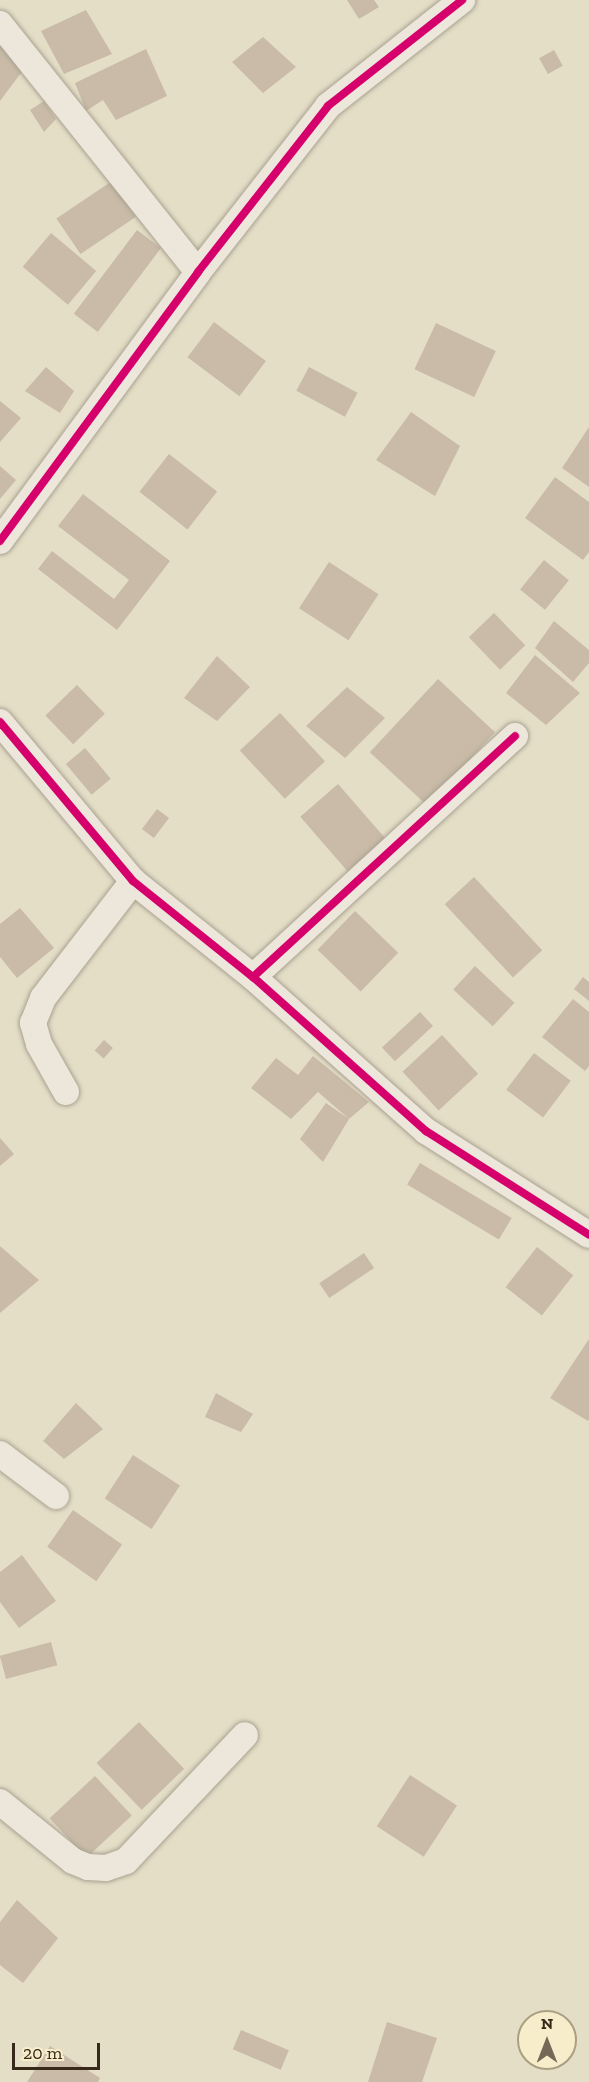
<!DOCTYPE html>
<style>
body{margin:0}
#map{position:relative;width:589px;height:2082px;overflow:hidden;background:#e5dec7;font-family:"Zilla Slab",serif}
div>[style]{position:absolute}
.building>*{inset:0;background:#c9bba7;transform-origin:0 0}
.roads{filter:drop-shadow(0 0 2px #a9a291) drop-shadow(0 0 2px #a9a291)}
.minor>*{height:26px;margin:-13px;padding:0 13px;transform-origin:13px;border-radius:13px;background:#ece7da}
.cycleway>*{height:8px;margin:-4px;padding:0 4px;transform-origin:4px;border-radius:4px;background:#d6006c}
span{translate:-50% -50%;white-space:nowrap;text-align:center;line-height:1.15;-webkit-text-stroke:4.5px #f8edca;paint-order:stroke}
.north{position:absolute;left:517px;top:2010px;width:60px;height:60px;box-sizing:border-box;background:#f8edca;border:2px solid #ab9f83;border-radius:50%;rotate:0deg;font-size:16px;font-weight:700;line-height:24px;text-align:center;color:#372919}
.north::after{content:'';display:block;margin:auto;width:21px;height:27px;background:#746856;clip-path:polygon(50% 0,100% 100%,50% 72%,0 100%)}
.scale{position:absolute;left:12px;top:2043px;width:88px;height:27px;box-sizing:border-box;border:3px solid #372919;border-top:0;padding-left:8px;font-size:18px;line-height:21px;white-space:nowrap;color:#372919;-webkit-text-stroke:4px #f8edca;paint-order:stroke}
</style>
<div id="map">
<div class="building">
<i style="clip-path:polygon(347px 0,374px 0,379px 7px,359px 19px)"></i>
<i style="clip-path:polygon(86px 10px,112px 54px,64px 74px,41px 31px)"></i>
<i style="clip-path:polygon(263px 37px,296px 67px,263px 93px,232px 62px)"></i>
<i style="clip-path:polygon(0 46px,27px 65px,0 101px)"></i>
<i style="clip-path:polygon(146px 49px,167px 96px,116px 120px,103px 100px,86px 111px,75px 83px)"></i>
<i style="left:554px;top:50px;width:18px;height:17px;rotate:61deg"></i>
<i style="clip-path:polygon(44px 101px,56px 119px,44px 132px,30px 110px)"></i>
<i style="left:112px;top:181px;width:43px;height:67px;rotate:56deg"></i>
<i style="left:137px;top:230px;width:30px;height:105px;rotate:37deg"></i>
<i style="left:51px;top:233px;width:59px;height:44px;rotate:40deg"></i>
<i style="left:214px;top:322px;width:65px;height:44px;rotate:37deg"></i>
<i style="left:436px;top:323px;width:66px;height:51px;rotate:25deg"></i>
<i style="clip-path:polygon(46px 367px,74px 391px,60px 413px,25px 391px)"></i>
<i style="left:309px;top:367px;width:55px;height:27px;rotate:28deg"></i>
<i style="clip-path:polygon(0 401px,21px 418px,0 442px)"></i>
<i style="clip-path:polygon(411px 412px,460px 446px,435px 496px,376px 460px)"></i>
<i style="clip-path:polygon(589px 427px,589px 487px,562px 468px)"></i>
<i style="left:169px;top:454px;width:61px;height:48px;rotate:38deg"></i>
<i style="clip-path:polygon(0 466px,16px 480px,0 499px)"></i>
<i style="clip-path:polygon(555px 477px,589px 502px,589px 552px,583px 560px,525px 518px)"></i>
<i style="clip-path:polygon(83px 494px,170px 561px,117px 630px,38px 569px,52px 551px,114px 599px,129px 580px,58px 526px)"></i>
<i style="left:544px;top:560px;width:32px;height:38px;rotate:39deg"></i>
<i style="left:329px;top:562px;width:59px;height:55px;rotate:33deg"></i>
<i style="left:494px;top:613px;width:45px;height:35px;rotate:46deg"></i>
<i style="clip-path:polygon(554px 621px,589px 650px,589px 663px,573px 682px,535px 648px)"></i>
<i style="clip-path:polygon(535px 655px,580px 693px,546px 725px,506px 693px)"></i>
<i style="clip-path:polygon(217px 656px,250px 687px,217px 721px,184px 698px)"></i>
<i style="left:438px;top:679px;width:78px;height:100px;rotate:43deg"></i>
<i style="left:77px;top:685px;width:40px;height:44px;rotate:46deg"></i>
<i style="clip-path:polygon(347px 687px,385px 718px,345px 758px,306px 726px)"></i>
<i style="left:280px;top:713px;width:66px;height:55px;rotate:47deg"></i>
<i style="left:85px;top:748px;width:40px;height:25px;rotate:50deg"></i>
<i style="left:338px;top:784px;width:72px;height:50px;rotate:49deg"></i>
<i style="left:157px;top:809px;width:15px;height:25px;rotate:37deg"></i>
<i style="left:474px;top:877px;width:100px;height:40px;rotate:47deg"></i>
<i style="clip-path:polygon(20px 908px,54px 948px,17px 978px,0 957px,0 924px)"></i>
<i style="left:355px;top:911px;width:60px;height:54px;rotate:44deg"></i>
<i style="left:475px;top:966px;width:54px;height:32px;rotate:43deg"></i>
<i style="clip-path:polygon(583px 977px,589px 982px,589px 1001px,574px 989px)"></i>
<i style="clip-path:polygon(573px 999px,589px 1012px,589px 1066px,585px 1071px,542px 1037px)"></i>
<i style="left:420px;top:1012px;width:19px;height:52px;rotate:47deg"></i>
<i style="left:442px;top:1035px;width:53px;height:54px;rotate:47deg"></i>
<i style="left:104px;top:1040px;width:12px;height:14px;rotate:42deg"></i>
<i style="left:534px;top:1053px;width:46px;height:46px;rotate:37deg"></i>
<i style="clip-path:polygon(313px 1056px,369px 1102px,349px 1119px,318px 1092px,291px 1119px,251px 1088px,276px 1058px,298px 1075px)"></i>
<i style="clip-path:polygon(326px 1103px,349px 1119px,323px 1162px,300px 1139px)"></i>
<i style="clip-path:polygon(0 1138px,14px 1154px,0 1166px)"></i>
<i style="left:420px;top:1163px;width:107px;height:25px;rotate:31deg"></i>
<i style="clip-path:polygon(0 1246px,39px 1280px,0 1313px)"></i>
<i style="left:537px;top:1247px;width:46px;height:51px;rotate:38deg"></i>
<i style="left:364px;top:1253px;width:18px;height:54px;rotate:56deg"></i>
<i style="clip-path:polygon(589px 1339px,589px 1419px,588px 1421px,550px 1398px)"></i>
<i style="clip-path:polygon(216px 1393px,253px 1414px,241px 1432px,205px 1417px)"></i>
<i style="clip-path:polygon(76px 1403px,103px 1429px,64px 1459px,43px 1441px)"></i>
<i style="left:133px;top:1455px;width:56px;height:52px;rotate:33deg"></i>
<i style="left:73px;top:1510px;width:60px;height:45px;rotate:35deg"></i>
<i style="clip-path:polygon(22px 1555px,56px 1601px,19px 1628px,0 1602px,0 1572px)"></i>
<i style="left:51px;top:1642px;width:24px;height:53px;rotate:75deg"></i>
<i style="left:139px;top:1722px;width:65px;height:59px;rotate:46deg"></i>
<i style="left:410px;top:1775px;width:56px;height:61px;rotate:33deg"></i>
<i style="left:95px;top:1776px;width:54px;height:62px;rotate:47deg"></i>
<i style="clip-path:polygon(17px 1900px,58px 1938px,23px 1983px,0 1965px,0 1922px)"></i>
<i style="clip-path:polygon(387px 2022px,437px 2038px,422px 2082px,368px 2082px)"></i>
<i style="left:241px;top:2030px;width:52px;height:21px;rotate:23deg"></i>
<i style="clip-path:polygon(50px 2046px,100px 2078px,98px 2082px,27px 2082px)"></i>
</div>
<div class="roads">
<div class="minor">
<i style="left:0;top:24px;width:317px;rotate:51.4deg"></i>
<i style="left:0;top:541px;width:334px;rotate:-53.6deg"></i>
<i style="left:198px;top:272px;width:211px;rotate:-51.9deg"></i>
<i style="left:328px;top:106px;width:171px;rotate:-38.3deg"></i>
<i style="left:0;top:722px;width:207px;rotate:50.1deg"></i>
<i style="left:133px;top:881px;width:154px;rotate:38.7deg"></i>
<i style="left:253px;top:977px;width:232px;rotate:41.7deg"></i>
<i style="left:426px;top:1131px;width:193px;rotate:32.5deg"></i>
<i style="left:253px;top:977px;width:356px;rotate:-42.6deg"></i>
<i style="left:66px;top:1092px;width:55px;rotate:-119.4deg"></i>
<i style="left:39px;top:1044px;width:22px;rotate:-106deg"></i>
<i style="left:33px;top:1023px;width:27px;rotate:-68deg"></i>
<i style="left:43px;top:998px;width:148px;rotate:-52.4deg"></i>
<i style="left:0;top:1454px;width:70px;rotate:36.9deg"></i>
<i style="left:0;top:1802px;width:94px;rotate:38.9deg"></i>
<i style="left:73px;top:1861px;width:16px;rotate:22deg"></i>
<i style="left:88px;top:1867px;width:18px;rotate:3deg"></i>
<i style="left:106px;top:1868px;width:21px;rotate:-19deg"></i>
<i style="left:126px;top:1861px;width:173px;rotate:-46.6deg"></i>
</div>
</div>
<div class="cycleway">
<i style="left:0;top:541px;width:334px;rotate:-53.6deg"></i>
<i style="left:198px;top:272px;width:211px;rotate:-51.9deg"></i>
<i style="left:328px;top:106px;width:171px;rotate:-38.3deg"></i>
<i style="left:0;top:722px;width:207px;rotate:50.1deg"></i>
<i style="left:133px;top:881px;width:154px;rotate:38.7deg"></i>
<i style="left:253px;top:977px;width:232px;rotate:41.7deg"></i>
<i style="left:426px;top:1131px;width:193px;rotate:32.5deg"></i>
<i style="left:253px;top:977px;width:356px;rotate:-42.6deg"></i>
</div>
<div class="north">N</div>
<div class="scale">20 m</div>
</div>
